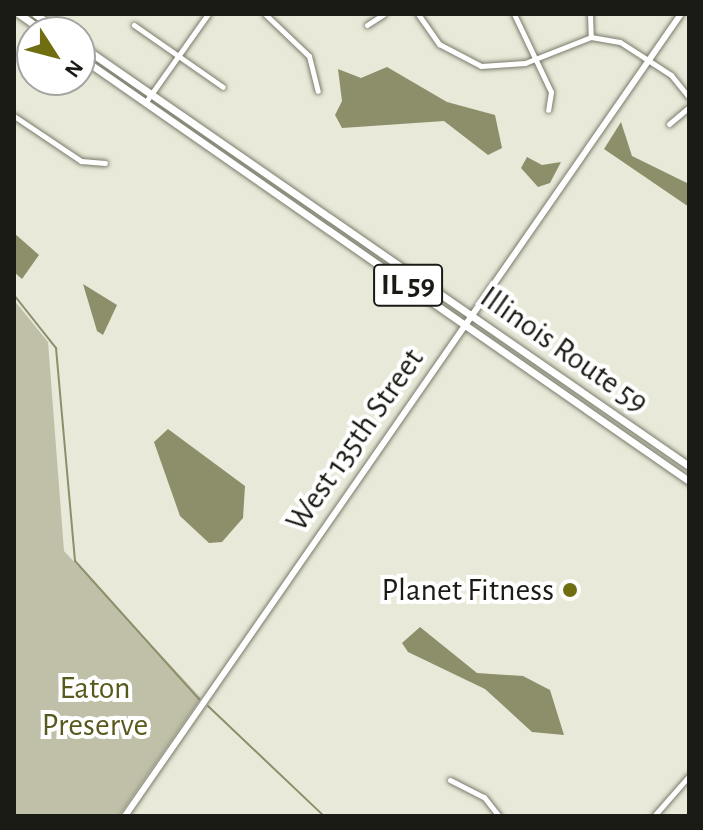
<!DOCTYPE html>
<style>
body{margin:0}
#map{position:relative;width:703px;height:830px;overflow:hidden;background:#e8e9d8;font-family:"Alegreya Sans",sans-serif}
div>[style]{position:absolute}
.green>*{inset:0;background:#bfc0a7}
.water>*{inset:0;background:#8d8e6a}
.stream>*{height:2px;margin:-1px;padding:0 1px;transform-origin:1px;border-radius:1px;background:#8d8e6a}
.roads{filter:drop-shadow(0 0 2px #7b7b6c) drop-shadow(0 0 2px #7b7b6c)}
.minor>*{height:5px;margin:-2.5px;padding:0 2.5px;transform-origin:2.5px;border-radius:2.5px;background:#fff}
.tertiary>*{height:6px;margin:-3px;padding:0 3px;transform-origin:3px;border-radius:3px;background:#fff}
.primary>*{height:7px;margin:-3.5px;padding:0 3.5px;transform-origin:3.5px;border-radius:3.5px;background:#fff}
.dots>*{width:22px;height:22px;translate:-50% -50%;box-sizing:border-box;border:4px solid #fff;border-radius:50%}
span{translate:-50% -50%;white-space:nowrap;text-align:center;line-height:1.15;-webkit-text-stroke:8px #fff;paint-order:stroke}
.shield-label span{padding:2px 6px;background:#fff;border:2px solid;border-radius:6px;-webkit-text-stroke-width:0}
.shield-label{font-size:30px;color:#1b1b15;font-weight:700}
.street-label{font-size:32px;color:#1b1b15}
.poi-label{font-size:32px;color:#1b1b15}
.right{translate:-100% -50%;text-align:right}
.park-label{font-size:32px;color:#59591d}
.frame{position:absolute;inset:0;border:16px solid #1b1b15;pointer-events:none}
.north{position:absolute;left:16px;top:16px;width:80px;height:80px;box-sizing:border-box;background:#fff;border:2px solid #a4a4a1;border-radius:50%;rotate:126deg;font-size:22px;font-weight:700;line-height:32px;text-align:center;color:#1b1b15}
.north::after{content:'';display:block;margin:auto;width:28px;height:36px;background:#6f6f12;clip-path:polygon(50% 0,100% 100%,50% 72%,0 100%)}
</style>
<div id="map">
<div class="green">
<i style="clip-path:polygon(14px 300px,48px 342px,64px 551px,201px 698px,119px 816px,14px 816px)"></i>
</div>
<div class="water">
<i style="clip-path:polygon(387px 67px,447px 102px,495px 115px,502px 148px,488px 155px,444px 121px,342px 128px,335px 115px,342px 101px,338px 69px,361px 78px)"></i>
<i style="clip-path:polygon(621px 122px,632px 156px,689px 184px,689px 207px,604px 149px)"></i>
<i style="clip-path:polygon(527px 157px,542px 165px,561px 162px,550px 183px,538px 187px,521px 168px)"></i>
<i style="clip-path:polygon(14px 233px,39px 255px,22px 279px,14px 272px)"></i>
<i style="clip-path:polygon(83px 284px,117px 305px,103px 335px,97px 331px)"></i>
<i style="clip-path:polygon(168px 429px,245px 486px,243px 518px,222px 542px,209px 543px,180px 516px,154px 442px)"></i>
<i style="clip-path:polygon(420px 627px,477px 673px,523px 676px,550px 690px,564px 735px,532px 732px,485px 689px,408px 652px,402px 643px)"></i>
</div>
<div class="stream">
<i style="left:14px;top:295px;width:68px;rotate:51.6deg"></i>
<i style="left:56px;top:348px;width:214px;rotate:84.9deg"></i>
<i style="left:75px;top:561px;width:186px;rotate:48.1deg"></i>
<i style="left:208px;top:706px;width:160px;rotate:43.5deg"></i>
</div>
<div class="roads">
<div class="minor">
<i style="left:265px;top:14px;width:61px;rotate:43.7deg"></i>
<i style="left:309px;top:56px;width:36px;rotate:76deg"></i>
<i style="left:418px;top:14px;width:37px;rotate:55deg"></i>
<i style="left:439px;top:44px;width:47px;rotate:27.6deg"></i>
<i style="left:481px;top:66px;width:44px;rotate:-3.9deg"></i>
<i style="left:525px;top:63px;width:71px;rotate:-21.5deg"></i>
<i style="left:591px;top:37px;width:29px;rotate:10deg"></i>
<i style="left:620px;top:42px;width:61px;rotate:32.9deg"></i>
<i style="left:671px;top:75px;width:28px;rotate:51deg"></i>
<i style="left:514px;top:14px;width:86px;rotate:64.6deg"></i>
<i style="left:551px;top:92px;width:18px;rotate:99deg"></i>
<i style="left:590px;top:14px;width:23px;rotate:88deg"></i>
<i style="left:134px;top:25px;width:108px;rotate:34.9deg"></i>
<i style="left:367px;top:25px;width:20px;rotate:-33deg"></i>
<i style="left:145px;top:103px;width:109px;rotate:-54.7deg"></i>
<i style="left:14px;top:116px;width:81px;rotate:33.9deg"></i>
<i style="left:81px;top:161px;width:24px;rotate:5deg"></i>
<i style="left:669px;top:124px;width:26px;rotate:-40deg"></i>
<i style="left:450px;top:780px;width:38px;rotate:27deg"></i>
<i style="left:484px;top:797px;width:24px;rotate:52deg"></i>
<i style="left:654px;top:816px;width:53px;rotate:-48.8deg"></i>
</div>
<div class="tertiary">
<i style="left:125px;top:816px;width:976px;rotate:-55.27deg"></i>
</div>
<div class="primary">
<i style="left:19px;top:14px;width:32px;rotate:35deg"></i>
<i style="left:35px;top:14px;width:32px;rotate:35deg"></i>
<i style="left:80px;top:45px;width:740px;rotate:34.66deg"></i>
<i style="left:80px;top:57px;width:742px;rotate:34.85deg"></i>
</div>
</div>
<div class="dots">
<i style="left:570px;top:590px;background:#6f6f12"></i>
</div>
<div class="shield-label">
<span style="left:408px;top:285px">IL 59</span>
</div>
<div class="street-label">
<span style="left:564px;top:350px;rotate:35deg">Illinois Route 59</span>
<span style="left:355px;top:440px;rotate:-55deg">West 135th Street</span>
</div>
<div class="poi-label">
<span class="right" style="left:554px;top:590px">Planet Fitness</span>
</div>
<div class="park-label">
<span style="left:95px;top:707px">Eaton<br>Preserve</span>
</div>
<div class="frame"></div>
<div class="north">N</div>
</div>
